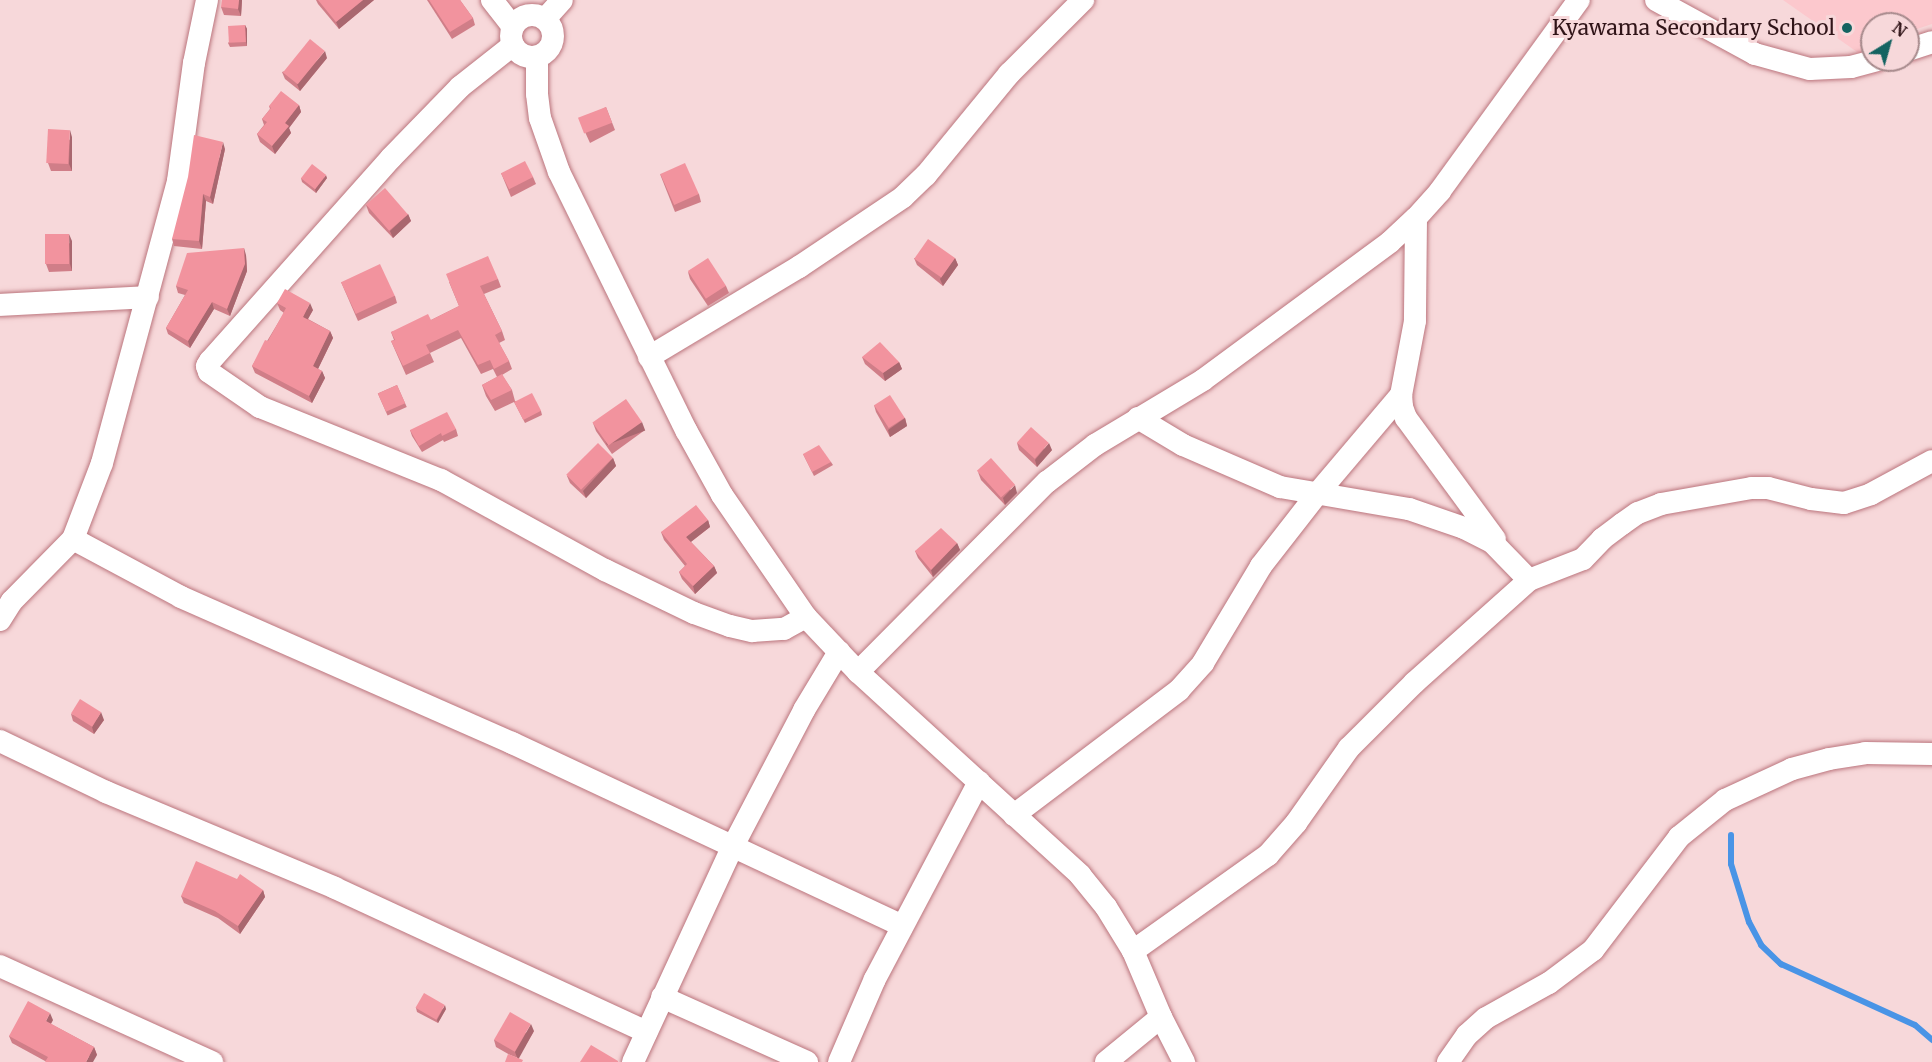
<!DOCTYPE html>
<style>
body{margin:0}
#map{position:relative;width:1932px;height:1062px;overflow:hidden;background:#f7d8da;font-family:Merriweather,serif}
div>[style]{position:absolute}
.built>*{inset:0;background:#fcc8cd}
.stream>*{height:6px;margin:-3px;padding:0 3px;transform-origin:3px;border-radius:3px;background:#4994e6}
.roads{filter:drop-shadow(0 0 2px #bb757d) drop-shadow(0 0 2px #bb757d)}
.minor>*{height:22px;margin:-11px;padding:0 11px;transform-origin:11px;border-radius:11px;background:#fff}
.minor>.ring{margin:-11px;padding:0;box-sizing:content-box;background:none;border:22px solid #fff;border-radius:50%}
.wall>*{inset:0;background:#d07e88;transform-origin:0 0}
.shaded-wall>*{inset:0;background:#a9676f;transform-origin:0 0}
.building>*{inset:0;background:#f2939e;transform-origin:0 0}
.dots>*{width:16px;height:16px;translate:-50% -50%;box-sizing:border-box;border:3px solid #f7d8da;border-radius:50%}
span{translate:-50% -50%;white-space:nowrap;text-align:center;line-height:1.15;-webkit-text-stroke:6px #f7d8da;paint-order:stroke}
.poi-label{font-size:21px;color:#301418}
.right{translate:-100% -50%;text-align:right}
.north{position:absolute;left:1860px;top:12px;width:60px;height:60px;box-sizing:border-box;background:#f7d8da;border:2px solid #a78a8c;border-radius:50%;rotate:37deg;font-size:16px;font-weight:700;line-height:24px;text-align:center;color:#301418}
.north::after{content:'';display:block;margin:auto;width:21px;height:27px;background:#146361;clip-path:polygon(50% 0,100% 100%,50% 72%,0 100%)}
</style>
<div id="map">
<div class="built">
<i style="clip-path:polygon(1783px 0,1932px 0,1932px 24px,1908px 32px,1908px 24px,1872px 24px,1872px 49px,1860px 54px)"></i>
</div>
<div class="stream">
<i style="left:1731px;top:835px;width:29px;rotate:90deg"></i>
<i style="left:1731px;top:864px;width:61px;rotate:72.8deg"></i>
<i style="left:1749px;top:922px;width:26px;rotate:62deg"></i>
<i style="left:1761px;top:945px;width:28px;rotate:44deg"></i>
<i style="left:1781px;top:964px;width:147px;rotate:24.5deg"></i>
<i style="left:1915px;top:1025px;width:23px;rotate:41deg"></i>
</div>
<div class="roads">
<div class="minor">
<i style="left:492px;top:0;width:34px;rotate:52deg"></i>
<i style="left:1656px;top:0;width:113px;rotate:28.6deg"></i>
<i style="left:1755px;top:54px;width:57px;rotate:15.3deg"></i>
<i style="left:1810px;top:69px;width:41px;rotate:-2.8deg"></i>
<i style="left:1851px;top:67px;width:27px;rotate:-15deg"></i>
<i class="ring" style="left:511px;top:15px;width:20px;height:20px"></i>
<i style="left:545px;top:19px;width:25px;rotate:-48deg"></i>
<i style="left:513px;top:45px;width:68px;rotate:141.6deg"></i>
<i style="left:460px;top:87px;width:99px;rotate:134.2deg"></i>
<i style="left:391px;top:158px;width:272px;rotate:131.7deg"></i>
<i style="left:210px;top:361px;width:6px;rotate:121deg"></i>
<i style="left:207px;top:366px;width:6px;rotate:72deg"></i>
<i style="left:209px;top:372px;width:62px;rotate:34.5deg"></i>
<i style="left:260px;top:407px;width:195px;rotate:22deg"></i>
<i style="left:441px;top:480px;width:187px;rotate:28.8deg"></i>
<i style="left:605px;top:570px;width:99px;rotate:25.8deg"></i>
<i style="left:694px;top:613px;width:38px;rotate:20deg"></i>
<i style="left:730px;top:626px;width:23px;rotate:13deg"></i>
<i style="left:752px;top:631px;width:32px;rotate:-4deg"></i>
<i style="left:784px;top:629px;width:25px;rotate:-29deg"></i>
<i style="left:1908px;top:50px;width:25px;rotate:-18deg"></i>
<i style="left:537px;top:57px;width:37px;rotate:90deg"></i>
<i style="left:537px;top:94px;width:24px;rotate:83deg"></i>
<i style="left:540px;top:118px;width:57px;rotate:70.6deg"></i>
<i style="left:559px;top:172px;width:288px;rotate:63.8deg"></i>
<i style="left:686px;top:430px;width:74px;rotate:61deg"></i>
<i style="left:722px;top:495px;width:148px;rotate:55.5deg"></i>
<i style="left:806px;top:617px;width:76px;rotate:46.6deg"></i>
<i style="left:858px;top:672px;width:301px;rotate:42.4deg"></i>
<i style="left:1080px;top:875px;width:41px;rotate:50.9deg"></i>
<i style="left:1106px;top:907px;width:52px;rotate:58.5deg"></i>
<i style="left:1133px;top:951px;width:72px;rotate:67deg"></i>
<i style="left:1161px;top:1017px;width:51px;rotate:62.9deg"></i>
<i style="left:1416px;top:218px;width:103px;rotate:90.6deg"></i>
<i style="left:1415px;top:321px;width:75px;rotate:100.7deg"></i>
<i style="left:1401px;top:395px;width:12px;rotate:85deg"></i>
<i style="left:1402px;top:407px;width:12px;rotate:70deg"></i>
<i style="left:1406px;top:418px;width:150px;rotate:53.7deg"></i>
<i style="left:0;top:305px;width:148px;rotate:-3.1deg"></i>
<i style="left:649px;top:357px;width:175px;rotate:-31deg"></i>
<i style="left:799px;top:267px;width:125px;rotate:-33.9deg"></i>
<i style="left:903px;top:197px;width:32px;rotate:-44deg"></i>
<i style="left:926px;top:175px;width:131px;rotate:-50.6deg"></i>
<i style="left:1009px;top:74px;width:105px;rotate:-45deg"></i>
<i style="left:1138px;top:418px;width:52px;rotate:31deg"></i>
<i style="left:1183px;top:445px;width:106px;rotate:23.4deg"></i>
<i style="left:1280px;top:487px;width:131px;rotate:9.7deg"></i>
<i style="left:1409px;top:509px;width:58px;rotate:19.1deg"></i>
<i style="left:1464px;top:528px;width:31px;rotate:27deg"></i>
<i style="left:1492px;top:542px;width:53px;rotate:45.8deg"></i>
<i style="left:73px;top:539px;width:123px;rotate:28.2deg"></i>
<i style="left:181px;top:597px;width:362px;rotate:23.8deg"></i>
<i style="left:512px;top:743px;width:431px;rotate:25.1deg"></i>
<i style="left:0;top:620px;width:22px;rotate:-58deg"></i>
<i style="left:12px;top:601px;width:87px;rotate:-45.5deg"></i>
<i style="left:73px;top:539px;width:81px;rotate:-69.1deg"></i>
<i style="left:102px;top:463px;width:292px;rotate:-74.9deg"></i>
<i style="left:178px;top:181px;width:119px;rotate:-82.3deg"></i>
<i style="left:194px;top:63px;width:64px;rotate:-78.3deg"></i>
<i style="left:858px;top:672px;width:268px;rotate:-45.2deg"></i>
<i style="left:1047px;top:482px;width:61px;rotate:-37.6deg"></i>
<i style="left:1095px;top:445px;width:126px;rotate:-31deg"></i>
<i style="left:1203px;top:380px;width:232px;rotate:-36.4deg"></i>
<i style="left:1390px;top:242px;width:35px;rotate:-43deg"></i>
<i style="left:1416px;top:218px;width:36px;rotate:-48deg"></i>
<i style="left:1440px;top:191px;width:236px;rotate:-54deg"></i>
<i style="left:0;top:741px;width:118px;rotate:25.7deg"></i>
<i style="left:106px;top:792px;width:248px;rotate:22.7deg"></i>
<i style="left:335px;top:888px;width:343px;rotate:24.8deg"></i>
<i style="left:1014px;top:815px;width:207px;rotate:-37.1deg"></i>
<i style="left:1179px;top:690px;width:36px;rotate:-48deg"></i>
<i style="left:1203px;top:663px;width:113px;rotate:-59.1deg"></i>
<i style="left:1261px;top:566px;width:91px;rotate:-52.1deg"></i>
<i style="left:1317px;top:494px;width:130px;rotate:-49.7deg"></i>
<i style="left:1133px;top:951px;width:166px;rotate:-35.4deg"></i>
<i style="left:1268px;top:855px;width:43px;rotate:-48.8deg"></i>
<i style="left:1296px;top:823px;width:92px;rotate:-54.8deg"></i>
<i style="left:1349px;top:748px;width:92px;rotate:-45deg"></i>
<i style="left:1414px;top:683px;width:154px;rotate:-41.8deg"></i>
<i style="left:1529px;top:580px;width:58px;rotate:-21.3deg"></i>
<i style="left:1583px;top:559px;width:28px;rotate:-46deg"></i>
<i style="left:1602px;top:539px;width:25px;rotate:-37deg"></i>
<i style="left:1622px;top:524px;width:19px;rotate:-35deg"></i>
<i style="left:1638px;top:513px;width:25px;rotate:-21deg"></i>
<i style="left:1661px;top:504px;width:92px;rotate:-10deg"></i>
<i style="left:1752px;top:488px;width:16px"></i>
<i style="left:1768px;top:488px;width:44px;rotate:14.3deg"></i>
<i style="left:1811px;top:499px;width:33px;rotate:7deg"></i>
<i style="left:1844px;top:503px;width:28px;rotate:-18deg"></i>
<i style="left:1871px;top:494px;width:69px;rotate:-28.4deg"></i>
<i style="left:0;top:966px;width:233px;rotate:24.4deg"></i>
<i style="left:662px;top:997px;width:159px;rotate:24.1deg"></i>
<i style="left:633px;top:1062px;width:236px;rotate:-65.2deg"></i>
<i style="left:732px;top:848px;width:156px;rotate:-62.4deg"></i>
<i style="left:804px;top:710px;width:68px;rotate:-58.9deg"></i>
<i style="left:839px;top:1062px;width:90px;rotate:-66.6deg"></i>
<i style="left:875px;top:979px;width:223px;rotate:-62.2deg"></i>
<i style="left:1106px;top:1062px;width:71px;rotate:-39.3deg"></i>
<i style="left:1448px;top:1062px;width:33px;rotate:-55deg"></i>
<i style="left:1467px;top:1035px;width:25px;rotate:-42deg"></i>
<i style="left:1486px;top:1018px;width:72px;rotate:-29.1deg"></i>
<i style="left:1549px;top:983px;width:55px;rotate:-36.9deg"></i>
<i style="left:1593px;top:950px;width:142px;rotate:-52.7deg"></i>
<i style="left:1679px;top:837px;width:59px;rotate:-38.8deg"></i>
<i style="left:1725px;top:800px;width:74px;rotate:-24.8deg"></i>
<i style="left:1792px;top:769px;width:38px;rotate:-15deg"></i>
<i style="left:1829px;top:759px;width:36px;rotate:-9deg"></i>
<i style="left:1865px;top:753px;width:67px;rotate:0.9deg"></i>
</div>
</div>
<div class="wall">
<i style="clip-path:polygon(242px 0,241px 16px,224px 15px,221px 7px)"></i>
<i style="clip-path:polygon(316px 0,374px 0,339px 29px,318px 4px)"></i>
<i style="clip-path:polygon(427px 0,460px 0,473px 18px,475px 25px,452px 39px)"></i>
<i style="clip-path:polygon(245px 25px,247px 29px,247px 46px,230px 47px,228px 43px)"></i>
<i style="clip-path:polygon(327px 58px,300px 91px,285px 79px,282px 72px)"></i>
<i style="clip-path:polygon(299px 105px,301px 112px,289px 128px,291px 133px,275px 154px,260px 142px,257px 134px,264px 125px,262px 119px,270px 109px,269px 106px)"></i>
<i style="clip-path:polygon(606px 107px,615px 130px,590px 143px,580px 121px)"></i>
<i style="clip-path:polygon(72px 137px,72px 171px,51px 171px,48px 163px)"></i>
<i style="clip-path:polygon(225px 149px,213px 204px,206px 201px,202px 249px,174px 246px,172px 239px)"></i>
<i style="clip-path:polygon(501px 173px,533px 177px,536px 184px,511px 197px)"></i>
<i style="clip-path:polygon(660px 174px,699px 194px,701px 202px,675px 212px)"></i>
<i style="clip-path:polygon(301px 178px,327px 178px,316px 193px,302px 182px)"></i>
<i style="clip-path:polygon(366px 205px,408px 214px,411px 221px,393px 238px,369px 213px)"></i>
<i style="clip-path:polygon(72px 241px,72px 271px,49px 272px,46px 264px)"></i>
<i style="clip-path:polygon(246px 255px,247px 271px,230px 316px,214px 309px,190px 348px,168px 334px,166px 328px,185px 295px,178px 293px,176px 286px)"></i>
<i style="clip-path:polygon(914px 258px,955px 258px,958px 265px,943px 286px,917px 265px)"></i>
<i style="clip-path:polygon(688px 272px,726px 286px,729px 293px,708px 306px,690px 279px)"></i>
<i style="clip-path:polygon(498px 279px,501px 287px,484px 294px,502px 331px,505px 340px,499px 343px,509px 361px,512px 369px,502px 375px,512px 390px,515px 401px,541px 411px,542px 415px,525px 423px,514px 402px,495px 411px,486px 396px,482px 385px,497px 377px,493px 369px,481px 374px,461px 338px,430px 353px,434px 362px,406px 375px,391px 341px,394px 340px,391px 332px,431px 320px,459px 306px,449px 282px)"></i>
<i style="clip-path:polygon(341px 282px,395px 296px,397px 303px,358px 321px)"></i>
<i style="clip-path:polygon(277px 303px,313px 310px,308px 319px,330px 331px,333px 338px,318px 369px,322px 371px,325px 378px,312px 403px,255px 373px,252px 366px,284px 313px,280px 310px)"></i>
<i style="clip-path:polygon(862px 357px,899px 362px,902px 369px,885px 381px,865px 364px)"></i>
<i style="left:397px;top:385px;width:24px;height:21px;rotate:66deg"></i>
<i style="clip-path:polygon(874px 405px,905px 418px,907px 426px,890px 437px,876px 412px)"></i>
<i style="clip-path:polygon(593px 423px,645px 430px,612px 454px,596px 431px)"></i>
<i style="clip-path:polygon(456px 429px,458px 436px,444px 442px,443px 440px,422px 452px,412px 436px,410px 430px)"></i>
<i style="clip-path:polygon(1017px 443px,1052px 450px,1037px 467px,1019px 450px)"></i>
<i style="clip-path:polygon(803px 454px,831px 462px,833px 465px,814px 476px)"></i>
<i style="clip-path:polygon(613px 458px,616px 466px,586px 498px,570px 483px,567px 476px)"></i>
<i style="clip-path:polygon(978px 472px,1017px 493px,1005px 505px,981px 480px)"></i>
<i style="clip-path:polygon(708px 520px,710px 527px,691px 542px,714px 566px,717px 573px,695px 594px,682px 579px,679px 572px,685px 566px,664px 540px,661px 532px)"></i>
<i style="clip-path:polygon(957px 543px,960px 550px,933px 577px,918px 558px,915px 551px)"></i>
<i style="clip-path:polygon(71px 714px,104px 720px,94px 734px,73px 721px)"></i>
<i style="clip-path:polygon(263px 890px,265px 897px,240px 934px,218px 918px,184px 903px,181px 896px)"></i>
<i style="clip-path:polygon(416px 1008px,446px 1009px,438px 1023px,417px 1012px)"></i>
<i style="clip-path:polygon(53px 1020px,51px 1024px,94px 1047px,97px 1055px,45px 1061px,12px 1043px,9px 1036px)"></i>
<i style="clip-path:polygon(534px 1031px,518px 1058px,510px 1055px,496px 1047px,494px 1040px)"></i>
</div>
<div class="shaded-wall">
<i style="clip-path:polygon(239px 0,242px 0,241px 16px,238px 9px)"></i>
<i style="clip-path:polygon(363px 0,374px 0,339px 29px,336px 22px)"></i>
<i style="clip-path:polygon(245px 25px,247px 29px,247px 46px,246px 42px)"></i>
<i style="clip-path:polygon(325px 51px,327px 58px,300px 91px,297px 84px)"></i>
<i style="clip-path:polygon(299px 105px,301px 112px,289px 128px,291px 133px,275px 154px,272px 146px,285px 123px)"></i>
<i style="clip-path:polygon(70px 130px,72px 137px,72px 171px,69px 164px)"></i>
<i style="clip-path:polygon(223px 142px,225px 149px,213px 204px,210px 197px)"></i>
<i style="clip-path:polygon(326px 175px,327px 178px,316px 193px,315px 189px)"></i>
<i style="clip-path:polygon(203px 194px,206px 201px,202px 249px,199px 241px)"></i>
<i style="clip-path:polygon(408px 214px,411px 221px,393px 238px,390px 231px)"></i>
<i style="clip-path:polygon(69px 234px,72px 241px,72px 271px,70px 264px)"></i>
<i style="clip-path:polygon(244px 248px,246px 255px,247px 271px,230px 316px,227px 309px)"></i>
<i style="clip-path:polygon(955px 258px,958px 265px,943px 286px,940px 279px)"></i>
<i style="clip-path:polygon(212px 302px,214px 309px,190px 348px,188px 341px)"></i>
<i style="clip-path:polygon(310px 303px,313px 310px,305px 324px,303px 317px)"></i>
<i style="clip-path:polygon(330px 331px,333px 338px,316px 373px,313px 366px)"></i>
<i style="clip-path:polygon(899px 362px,902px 369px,885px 381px,883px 373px)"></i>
<i style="clip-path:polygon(322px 371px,325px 378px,312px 403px,309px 396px)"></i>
<i style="clip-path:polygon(905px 418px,907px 426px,890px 437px,888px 430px)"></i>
<i style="left:642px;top:422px;width:9px;height:41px;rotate:69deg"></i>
<i style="clip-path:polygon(1049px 443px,1052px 450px,1037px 467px,1035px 460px)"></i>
<i style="clip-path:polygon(613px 458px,616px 466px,586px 498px,583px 491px)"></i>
<i style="clip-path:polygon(1015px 485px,1017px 493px,1005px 505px,1003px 498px)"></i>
<i style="clip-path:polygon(708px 520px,710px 527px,688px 544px,686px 537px)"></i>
<i style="clip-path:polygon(957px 543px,960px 550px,933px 577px,931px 570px)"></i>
<i style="clip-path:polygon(714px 566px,717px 573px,695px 594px,693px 586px)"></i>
<i style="clip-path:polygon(101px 712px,104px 720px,94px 734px,92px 727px)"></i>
<i style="clip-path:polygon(263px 890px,265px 897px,240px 934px,238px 926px)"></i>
<i style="clip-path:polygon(445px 1005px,446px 1009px,438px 1023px,437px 1020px)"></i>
<i style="clip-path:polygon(50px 1013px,53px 1020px,48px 1028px,46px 1021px)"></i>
<i style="clip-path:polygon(531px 1024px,534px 1031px,518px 1060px,515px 1052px)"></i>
<i style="clip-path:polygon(94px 1047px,97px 1055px,93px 1062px,86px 1062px)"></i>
</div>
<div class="building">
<i style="clip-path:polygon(222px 0,239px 0,238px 9px,221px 7px)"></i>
<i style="clip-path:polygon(318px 0,363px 0,336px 22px)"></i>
<i style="clip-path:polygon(429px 0,460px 0,473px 18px,450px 32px)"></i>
<i style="left:245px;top:25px;width:17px;height:17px;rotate:87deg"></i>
<i style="left:310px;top:39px;width:19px;height:43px;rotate:39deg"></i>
<i style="clip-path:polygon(281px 91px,299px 105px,285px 123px,289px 126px,272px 146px,257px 134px,267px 122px,262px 119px,271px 108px,269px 106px)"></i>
<i style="left:606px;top:107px;width:17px;height:30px;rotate:69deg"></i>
<i style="left:48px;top:129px;width:22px;height:34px;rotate:3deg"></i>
<i style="clip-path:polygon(194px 135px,223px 142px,210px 197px,203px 194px,199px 241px,172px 239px,188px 177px)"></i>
<i style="left:525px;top:161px;width:18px;height:27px;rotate:63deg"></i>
<i style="left:685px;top:163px;width:34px;height:27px;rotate:66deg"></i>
<i style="left:312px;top:164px;width:18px;height:18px;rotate:38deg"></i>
<i style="left:385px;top:188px;width:35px;height:25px;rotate:49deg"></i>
<i style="left:45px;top:234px;width:24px;height:30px"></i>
<i style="left:928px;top:239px;width:33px;height:24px;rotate:35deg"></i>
<i style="clip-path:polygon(244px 248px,245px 264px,227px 309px,212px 302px,188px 341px,166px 328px,188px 290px,176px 286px,187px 253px)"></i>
<i style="clip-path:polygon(488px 256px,498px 279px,480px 286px,502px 331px,495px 335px,509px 361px,494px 369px,490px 360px,478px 365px,458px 330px,426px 345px,430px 353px,403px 366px,391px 341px,395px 340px,391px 332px,428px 314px,431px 320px,459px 306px,446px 274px)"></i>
<i style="left:708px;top:258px;width:33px;height:24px;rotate:57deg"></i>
<i style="left:380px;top:264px;width:35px;height:43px;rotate:65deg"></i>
<i style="clip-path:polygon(285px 289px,310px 303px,303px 317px,330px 331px,313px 366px,322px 371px,309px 396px,252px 366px,265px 340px,268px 341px,286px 308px,277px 303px)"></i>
<i style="clip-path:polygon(880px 342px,899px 362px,883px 373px,862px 357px)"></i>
<i style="clip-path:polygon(502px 374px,512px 390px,491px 400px,482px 385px)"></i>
<i style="left:397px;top:385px;width:20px;height:21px;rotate:66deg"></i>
<i style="left:532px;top:393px;width:20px;height:20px;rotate:63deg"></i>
<i style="left:890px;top:395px;width:27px;height:19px;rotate:57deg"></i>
<i style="left:626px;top:399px;width:28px;height:41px;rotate:55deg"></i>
<i style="clip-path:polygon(447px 412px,456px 429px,442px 436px,441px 433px,419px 446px,410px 430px)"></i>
<i style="left:1031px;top:427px;width:24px;height:21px;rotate:42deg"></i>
<i style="left:598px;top:443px;width:21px;height:45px;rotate:45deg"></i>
<i style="clip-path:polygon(819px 445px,831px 462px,812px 472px,803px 454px)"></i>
<i style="left:991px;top:458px;width:36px;height:19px;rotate:48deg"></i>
<i style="clip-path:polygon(696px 505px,708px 520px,686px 537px,714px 566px,693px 586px,679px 572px,687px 564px,661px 532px)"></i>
<i style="clip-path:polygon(941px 528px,957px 543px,931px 570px,915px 551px)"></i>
<i style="left:80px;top:699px;width:25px;height:17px;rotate:32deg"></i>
<i style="clip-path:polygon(196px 861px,237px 879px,240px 874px,263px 890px,238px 926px,215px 911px,181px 896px)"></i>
<i style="left:424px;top:993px;width:24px;height:17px;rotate:30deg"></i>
<i style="clip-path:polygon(28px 1001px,50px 1013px,46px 1021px,94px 1047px,86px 1062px,45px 1062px,48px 1057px,9px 1036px)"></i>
<i style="left:510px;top:1012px;width:24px;height:32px;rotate:30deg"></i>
<i style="clip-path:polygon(591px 1045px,618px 1061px,618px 1062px,580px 1062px)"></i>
<i style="clip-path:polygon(508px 1054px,523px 1060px,522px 1062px,505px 1062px)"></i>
</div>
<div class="dots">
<i style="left:1847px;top:28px;background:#146361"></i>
</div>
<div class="poi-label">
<span class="right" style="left:1835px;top:28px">Kyawama Secondary School</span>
</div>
<div class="north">N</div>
</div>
